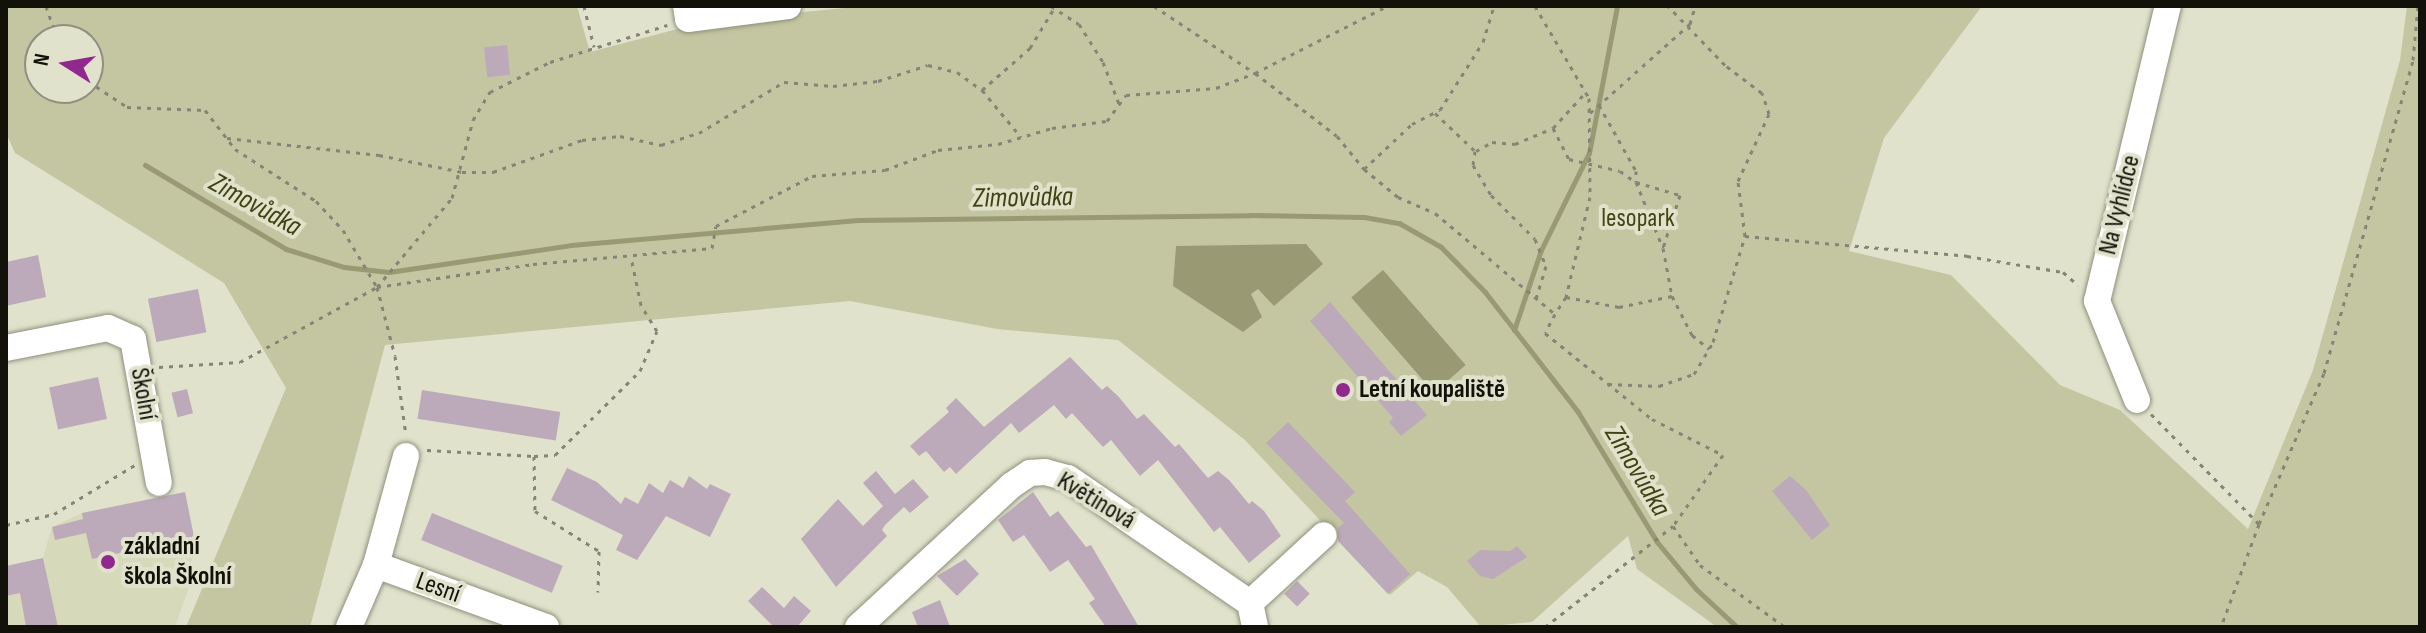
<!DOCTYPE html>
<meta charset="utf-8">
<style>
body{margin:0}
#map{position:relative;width:2426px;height:633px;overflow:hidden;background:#e0e2cc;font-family:"Sofia Sans Condensed",sans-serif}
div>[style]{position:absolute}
.built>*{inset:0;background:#d7d9bb}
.green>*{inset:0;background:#c4c6a2}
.water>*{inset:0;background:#999a73;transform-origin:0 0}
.stream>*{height:5px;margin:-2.5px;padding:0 2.5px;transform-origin:2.5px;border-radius:2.5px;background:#999a73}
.building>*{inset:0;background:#bcaaba;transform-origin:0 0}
.path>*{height:3px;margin-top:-1.5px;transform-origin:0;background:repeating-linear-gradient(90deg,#848576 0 4px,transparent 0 10px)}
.roads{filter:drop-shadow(0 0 2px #8e907b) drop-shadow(0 0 2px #8e907b)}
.minor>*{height:26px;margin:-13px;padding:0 13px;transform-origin:13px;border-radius:13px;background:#fff}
.dots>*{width:22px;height:22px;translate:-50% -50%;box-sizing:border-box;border:4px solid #e0e2cc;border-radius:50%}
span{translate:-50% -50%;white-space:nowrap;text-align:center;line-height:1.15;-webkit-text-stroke:8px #e0e2cc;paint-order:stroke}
.street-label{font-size:26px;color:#12120b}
.park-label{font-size:26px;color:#454514}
.poi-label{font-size:26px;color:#12120b;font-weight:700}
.left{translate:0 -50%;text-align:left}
.water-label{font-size:28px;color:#414211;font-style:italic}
.frame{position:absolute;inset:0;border:8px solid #12120b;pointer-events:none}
.north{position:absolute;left:24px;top:24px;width:80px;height:80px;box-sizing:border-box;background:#e0e2cc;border:2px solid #8e8f7f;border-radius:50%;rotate:281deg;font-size:22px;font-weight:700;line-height:32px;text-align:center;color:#12120b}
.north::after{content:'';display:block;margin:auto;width:28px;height:36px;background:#90288d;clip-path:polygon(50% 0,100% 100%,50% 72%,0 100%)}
</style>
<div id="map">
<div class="built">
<i style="clip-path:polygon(185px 492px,194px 537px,189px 587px,175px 627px,6px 627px,6px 566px,43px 558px,52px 527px,82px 513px)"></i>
</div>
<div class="green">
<i style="clip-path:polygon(evenodd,6px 6px,577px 6px,590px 52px,704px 22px,864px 6px,1982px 6px,1884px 138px,1849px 251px,1951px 275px,2060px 385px,2120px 410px,2248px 529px,2313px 370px,2400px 60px,2407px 6px,2420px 6px,2420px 627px,1717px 627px,1637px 569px,1628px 536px,1532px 622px,1481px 627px,1447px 587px,1418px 571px,1390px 595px,1245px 440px,1118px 340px,997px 329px,850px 301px,385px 345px,310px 627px,186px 627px,286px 388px,224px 283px,15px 153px,6px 133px,6px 6px,40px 40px,88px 40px,88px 88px,40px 88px,40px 40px)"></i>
</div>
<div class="water">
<i style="clip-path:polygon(1306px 244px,1323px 264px,1274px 306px,1258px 289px,1251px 294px,1262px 317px,1243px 332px,1173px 286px,1176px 246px)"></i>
<i style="left:1383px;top:270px;width:126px;height:42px;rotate:49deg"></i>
</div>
<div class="stream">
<i style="left:145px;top:165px;width:164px;rotate:30.8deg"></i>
<i style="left:286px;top:249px;width:61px;rotate:17.2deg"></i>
<i style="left:344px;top:267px;width:45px;rotate:6.3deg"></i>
<i style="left:389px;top:272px;width:184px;rotate:-8.4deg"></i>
<i style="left:571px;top:245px;width:288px;rotate:-5deg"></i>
<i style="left:858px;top:220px;width:392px;rotate:-0.7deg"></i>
<i style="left:1250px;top:215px;width:114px;rotate:1deg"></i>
<i style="left:1364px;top:217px;width:36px;rotate:10deg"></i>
<i style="left:1399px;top:223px;width:48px;rotate:29.7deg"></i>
<i style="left:1441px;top:247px;width:63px;rotate:45.6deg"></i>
<i style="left:1485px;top:292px;width:152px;rotate:52.2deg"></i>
<i style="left:1578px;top:412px;width:152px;rotate:58.7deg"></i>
<i style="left:1657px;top:542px;width:61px;rotate:50.3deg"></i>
<i style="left:1696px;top:589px;width:56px;rotate:42.8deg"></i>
<i style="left:1514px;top:330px;width:84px;rotate:-71.4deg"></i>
<i style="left:1541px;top:250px;width:108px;rotate:-63.7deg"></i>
<i style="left:1589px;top:153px;width:150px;rotate:-79.2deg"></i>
</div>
<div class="building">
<i style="left:507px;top:45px;width:30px;height:23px;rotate:84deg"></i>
<i style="clip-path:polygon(38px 255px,46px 297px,6px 306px,6px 262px)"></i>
<i style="left:198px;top:289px;width:44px;height:51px;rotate:79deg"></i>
<i style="clip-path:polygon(1330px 302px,1427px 415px,1401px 436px,1389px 422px,1393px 418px,1310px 321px)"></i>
<i style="clip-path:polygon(1070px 357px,1102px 390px,1107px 386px,1118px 396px,1137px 419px,1144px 414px,1175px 447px,1179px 444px,1208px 478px,1218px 471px,1229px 480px,1249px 504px,1252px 501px,1264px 511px,1281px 536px,1249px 563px,1220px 527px,1214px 532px,1158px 460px,1140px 476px,1111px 440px,1103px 447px,1072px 413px,1066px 419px,1054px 405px,1019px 433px,1011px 423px,956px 474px,950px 467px,944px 472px,926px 451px,919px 456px,910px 446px,949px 412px,946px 408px,956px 398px,984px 427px)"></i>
<i style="left:98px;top:377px;width:43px;height:50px;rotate:78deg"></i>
<i style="left:187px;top:389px;width:25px;height:16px;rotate:76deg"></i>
<i style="left:422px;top:390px;width:140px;height:29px;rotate:9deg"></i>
<i style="clip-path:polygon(1288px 422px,1355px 492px,1345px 501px,1410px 574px,1388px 594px,1338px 541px,1338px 528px,1344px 523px,1266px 443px)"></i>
<i style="clip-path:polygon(567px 468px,597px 482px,621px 504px,625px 497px,638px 504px,649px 483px,663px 493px,670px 480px,683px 488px,689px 476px,707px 489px,710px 484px,731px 494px,710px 537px,666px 516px,637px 560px,616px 550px,623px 535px,551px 500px)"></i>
<i style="clip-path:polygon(876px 471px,895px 494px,913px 479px,929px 497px,910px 513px,904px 507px,885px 525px,882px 530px,887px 536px,836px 587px,801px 539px,838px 499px,863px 526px,883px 506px,863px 483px)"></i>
<i style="clip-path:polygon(1790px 476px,1806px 490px,1830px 525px,1812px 540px,1772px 491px)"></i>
<i style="clip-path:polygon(185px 492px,194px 537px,92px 559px,86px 533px,55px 540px,52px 527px,83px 519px,82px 513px)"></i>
<i style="clip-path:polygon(1033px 492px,1050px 517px,1058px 511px,1086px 547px,1091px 545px,1139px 627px,1106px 627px,1089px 603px,1095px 599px,1068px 560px,1050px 572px,1024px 535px,1013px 542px,998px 520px)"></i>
<i style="left:432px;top:513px;width:141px;height:29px;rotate:22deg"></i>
<i style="clip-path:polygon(1517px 546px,1527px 557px,1493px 579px,1480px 576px,1467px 561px,1480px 550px,1510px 551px)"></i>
<i style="clip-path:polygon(43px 558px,58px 627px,26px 627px,20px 593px,6px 596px,6px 566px)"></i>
<i style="clip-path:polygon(965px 559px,979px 574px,957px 596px,937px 576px)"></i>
<i style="left:1297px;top:581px;width:18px;height:18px;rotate:45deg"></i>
<i style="clip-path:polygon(762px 587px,784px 608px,794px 596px,811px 611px,797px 627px,774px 627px,748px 601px)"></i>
<i style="clip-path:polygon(940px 600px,950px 627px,918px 627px,912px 612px)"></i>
</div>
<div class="path">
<i style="left:46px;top:6px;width:36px;rotate:71deg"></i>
<i style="left:584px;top:6px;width:42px;rotate:76.3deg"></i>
<i style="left:1051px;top:6px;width:33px;rotate:33deg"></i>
<i style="left:1079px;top:24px;width:45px;rotate:57.7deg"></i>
<i style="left:1103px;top:62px;width:45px;rotate:69.1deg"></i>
<i style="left:1154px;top:6px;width:121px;rotate:33.6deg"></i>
<i style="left:1255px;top:73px;width:148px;rotate:-26.9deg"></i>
<i style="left:1535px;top:6px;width:107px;rotate:59.6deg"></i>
<i style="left:1589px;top:98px;width:99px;rotate:89.4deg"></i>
<i style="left:1590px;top:197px;width:103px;rotate:103.5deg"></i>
<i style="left:1566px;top:297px;width:20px;rotate:123deg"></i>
<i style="left:88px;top:81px;width:47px;rotate:33.7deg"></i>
<i style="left:127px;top:107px;width:78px;rotate:2.2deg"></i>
<i style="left:205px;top:110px;width:49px;rotate:52.4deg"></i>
<i style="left:235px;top:149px;width:96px;rotate:32.7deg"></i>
<i style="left:316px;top:201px;width:40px;rotate:47deg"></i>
<i style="left:343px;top:230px;width:66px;rotate:59.2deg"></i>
<i style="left:377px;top:287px;width:71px;rotate:75.4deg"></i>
<i style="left:395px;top:356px;width:80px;rotate:82.1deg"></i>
<i style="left:982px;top:90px;width:64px;rotate:-41.2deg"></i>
<i style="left:1030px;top:48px;width:44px;rotate:-58.8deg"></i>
<i style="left:1599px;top:105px;width:76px;rotate:60.7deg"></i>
<i style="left:1636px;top:171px;width:11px;rotate:90deg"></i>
<i style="left:1636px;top:182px;width:46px;rotate:16.5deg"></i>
<i style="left:1680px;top:195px;width:56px;rotate:107.8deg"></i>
<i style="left:1435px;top:113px;width:55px;rotate:43.5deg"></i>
<i style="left:1475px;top:151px;width:14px;rotate:98deg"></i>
<i style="left:1473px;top:165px;width:35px;rotate:59deg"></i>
<i style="left:1491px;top:195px;width:62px;rotate:45deg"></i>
<i style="left:1535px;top:239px;width:29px;rotate:68deg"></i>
<i style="left:1546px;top:266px;width:34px;rotate:107deg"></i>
<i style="left:1590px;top:113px;width:134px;rotate:-41.7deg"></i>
<i style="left:1690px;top:24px;width:19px;rotate:-74deg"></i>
<i style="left:1553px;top:128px;width:35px;rotate:63deg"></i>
<i style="left:1569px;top:159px;width:52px;rotate:13.2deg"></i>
<i style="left:1620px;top:171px;width:19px;rotate:35deg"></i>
<i style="left:1636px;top:182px;width:71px;rotate:67.8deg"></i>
<i style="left:1663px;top:248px;width:49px;rotate:79.4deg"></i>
<i style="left:1672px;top:296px;width:44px;rotate:62.9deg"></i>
<i style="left:1692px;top:335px;width:22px;rotate:39deg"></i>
<i style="left:227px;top:138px;width:153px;rotate:6.4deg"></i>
<i style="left:379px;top:155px;width:85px;rotate:11.6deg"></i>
<i style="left:462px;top:172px;width:31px"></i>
<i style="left:493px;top:172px;width:95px;rotate:-19.8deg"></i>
<i style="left:582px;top:140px;width:38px;rotate:-6deg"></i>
<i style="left:620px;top:136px;width:42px;rotate:12.4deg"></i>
<i style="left:661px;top:145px;width:40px;rotate:-18deg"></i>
<i style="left:699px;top:133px;width:99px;rotate:-31deg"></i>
<i style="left:784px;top:82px;width:49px;rotate:4.7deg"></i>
<i style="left:833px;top:86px;width:45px;rotate:-6.3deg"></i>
<i style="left:878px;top:81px;width:52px;rotate:-17.7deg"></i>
<i style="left:928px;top:65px;width:30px;rotate:14deg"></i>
<i style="left:957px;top:72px;width:31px;rotate:36deg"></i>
<i style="left:982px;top:90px;width:61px;rotate:50.3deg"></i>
<i style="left:1476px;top:151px;width:18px;rotate:-29deg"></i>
<i style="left:1492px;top:142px;width:23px;rotate:5deg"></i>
<i style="left:1515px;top:144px;width:41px;rotate:-22.8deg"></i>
<i style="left:1553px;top:128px;width:49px;rotate:-47.5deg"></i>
<i style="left:1364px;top:169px;width:66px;rotate:-43.2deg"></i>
<i style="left:1412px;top:124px;width:31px;rotate:-27deg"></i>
<i style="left:1440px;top:110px;width:80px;rotate:-57.7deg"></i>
<i style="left:1483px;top:42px;width:38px;rotate:-73deg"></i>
<i style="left:1745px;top:236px;width:223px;rotate:5.1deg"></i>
<i style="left:1967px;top:256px;width:97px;rotate:9.5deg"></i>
<i style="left:2063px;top:272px;width:20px;rotate:41deg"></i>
<i style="left:377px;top:287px;width:116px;rotate:-49.9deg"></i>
<i style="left:452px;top:198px;width:81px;rotate:-74.9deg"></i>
<i style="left:473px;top:120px;width:33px;rotate:-59deg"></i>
<i style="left:490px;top:92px;width:67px;rotate:-26.6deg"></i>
<i style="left:550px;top:62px;width:123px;rotate:-17.5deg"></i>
<i style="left:1566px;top:297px;width:54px;rotate:10.7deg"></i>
<i style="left:1619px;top:307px;width:54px;rotate:-11.7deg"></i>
<i style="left:159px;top:367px;width:81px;rotate:-3.5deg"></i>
<i style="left:240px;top:362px;width:156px;rotate:-28.7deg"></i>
<i style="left:377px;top:287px;width:158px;rotate:-8.4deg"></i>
<i style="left:533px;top:264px;width:180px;rotate:-5.1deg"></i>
<i style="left:712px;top:248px;width:22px;rotate:-80deg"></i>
<i style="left:716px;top:226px;width:108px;rotate:-27.5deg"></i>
<i style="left:812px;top:176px;width:73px;rotate:-4.7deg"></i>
<i style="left:885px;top:170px;width:57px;rotate:-20.7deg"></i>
<i style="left:938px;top:150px;width:60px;rotate:-5.7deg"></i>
<i style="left:998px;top:144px;width:56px;rotate:-16.5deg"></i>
<i style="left:1052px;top:128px;width:55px;rotate:-7.3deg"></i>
<i style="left:1107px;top:121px;width:32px;rotate:-54deg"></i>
<i style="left:1126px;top:95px;width:90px;rotate:-4.4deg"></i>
<i style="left:1216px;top:88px;width:42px;rotate:-21deg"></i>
<i style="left:1255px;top:73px;width:103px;rotate:37.5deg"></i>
<i style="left:1337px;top:136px;width:43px;rotate:50.7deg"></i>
<i style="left:1364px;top:169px;width:44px;rotate:39.5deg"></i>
<i style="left:1398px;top:197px;width:40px;rotate:23.4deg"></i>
<i style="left:1435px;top:213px;width:157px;rotate:40.1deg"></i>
<i style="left:1555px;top:314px;width:21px;rotate:118deg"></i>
<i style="left:1545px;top:333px;width:137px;rotate:38.8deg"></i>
<i style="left:1652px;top:419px;width:80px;rotate:26.9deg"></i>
<i style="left:1723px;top:455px;width:87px;rotate:125.2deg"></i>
<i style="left:1673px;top:526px;width:47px;rotate:55.3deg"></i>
<i style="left:1700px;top:565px;width:105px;rotate:36.1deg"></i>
<i style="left:1608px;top:384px;width:51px;rotate:2.2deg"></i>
<i style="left:1659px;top:386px;width:37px;rotate:-19deg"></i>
<i style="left:1694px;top:374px;width:37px;rotate:-59deg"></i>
<i style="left:1713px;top:342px;width:111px;rotate:-73.2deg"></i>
<i style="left:1745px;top:236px;width:55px;rotate:-97.3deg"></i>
<i style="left:1738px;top:181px;width:74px;rotate:-65.2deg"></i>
<i style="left:1769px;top:114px;width:22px;rotate:-108deg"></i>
<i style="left:1762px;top:93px;width:46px;rotate:-142.9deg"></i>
<i style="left:1725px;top:65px;width:82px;rotate:-134deg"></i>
<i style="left:2151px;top:414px;width:154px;rotate:45.5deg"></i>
<i style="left:2259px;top:524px;width:110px;rotate:110.3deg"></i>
<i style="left:427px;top:450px;width:107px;rotate:3.2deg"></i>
<i style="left:534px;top:456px;width:55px;rotate:89deg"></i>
<i style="left:535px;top:511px;width:75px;rotate:32deg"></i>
<i style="left:599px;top:551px;width:41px;rotate:91.4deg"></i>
<i style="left:534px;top:456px;width:21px;rotate:-3deg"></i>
<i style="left:555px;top:455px;width:120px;rotate:-44.7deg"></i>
<i style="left:640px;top:371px;width:43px;rotate:-67deg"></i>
<i style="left:657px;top:331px;width:31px;rotate:-122deg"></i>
<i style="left:641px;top:305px;width:49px;rotate:-101.8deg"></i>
<i style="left:2259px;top:524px;width:164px;rotate:-66.7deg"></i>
<i style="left:2324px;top:373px;width:325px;rotate:-74.1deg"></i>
<i style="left:2413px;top:60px;width:54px;rotate:-84.7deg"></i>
<i style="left:6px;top:525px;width:49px;rotate:-12.9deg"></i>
<i style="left:54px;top:514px;width:95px;rotate:-31.2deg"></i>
<i style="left:672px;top:627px;width:37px"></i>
<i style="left:1545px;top:627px;width:163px;rotate:-38.3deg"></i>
</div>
<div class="roads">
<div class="minor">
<i style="left:686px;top:6px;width:13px;rotate:81deg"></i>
<i style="left:688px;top:19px;width:101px;rotate:-7.4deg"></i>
<i style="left:6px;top:348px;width:104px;rotate:-11.1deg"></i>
<i style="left:108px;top:328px;width:27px;rotate:24deg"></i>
<i style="left:133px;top:339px;width:146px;rotate:79.8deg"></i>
<i style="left:2137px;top:400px;width:107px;rotate:-112deg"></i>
<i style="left:2097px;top:301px;width:303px;rotate:-76.5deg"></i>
<i style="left:376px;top:565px;width:181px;rotate:20deg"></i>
<i style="left:1250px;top:603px;width:100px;rotate:-42.6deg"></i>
<i style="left:349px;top:627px;width:68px;rotate:-66.5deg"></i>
<i style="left:376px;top:565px;width:113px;rotate:-74.6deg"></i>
<i style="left:858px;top:627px;width:209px;rotate:-42.7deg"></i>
<i style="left:1012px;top:485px;width:22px;rotate:-34deg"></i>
<i style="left:1030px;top:473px;width:15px;rotate:-4deg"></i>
<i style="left:1045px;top:472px;width:24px;rotate:15deg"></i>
<i style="left:1068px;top:478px;width:221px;rotate:34.5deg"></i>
<i style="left:1250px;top:603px;width:25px;rotate:78deg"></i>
</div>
</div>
<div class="dots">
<i style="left:1343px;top:390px;background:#90288d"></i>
<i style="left:108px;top:562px;background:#90288d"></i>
</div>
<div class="street-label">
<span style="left:2120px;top:205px;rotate:-76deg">Na Vyhlídce</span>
<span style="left:143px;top:394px;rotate:80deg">Školní</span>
<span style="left:1096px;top:501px;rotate:31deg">Květinová</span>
<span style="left:438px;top:588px;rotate:20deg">Lesní</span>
</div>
<div class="park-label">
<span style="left:1638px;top:219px">lesopark</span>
</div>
<div class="poi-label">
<span class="left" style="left:1359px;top:390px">Letní koupaliště</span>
<span class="left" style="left:124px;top:562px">základní<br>škola Školní</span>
</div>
<div class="water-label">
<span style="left:1023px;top:198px;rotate:-1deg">Zimovůdka</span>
<span style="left:255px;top:205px;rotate:29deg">Zimovůdka</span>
<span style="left:1637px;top:471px;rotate:59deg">Zimovůdka</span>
</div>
<div class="frame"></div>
<div class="north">N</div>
</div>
